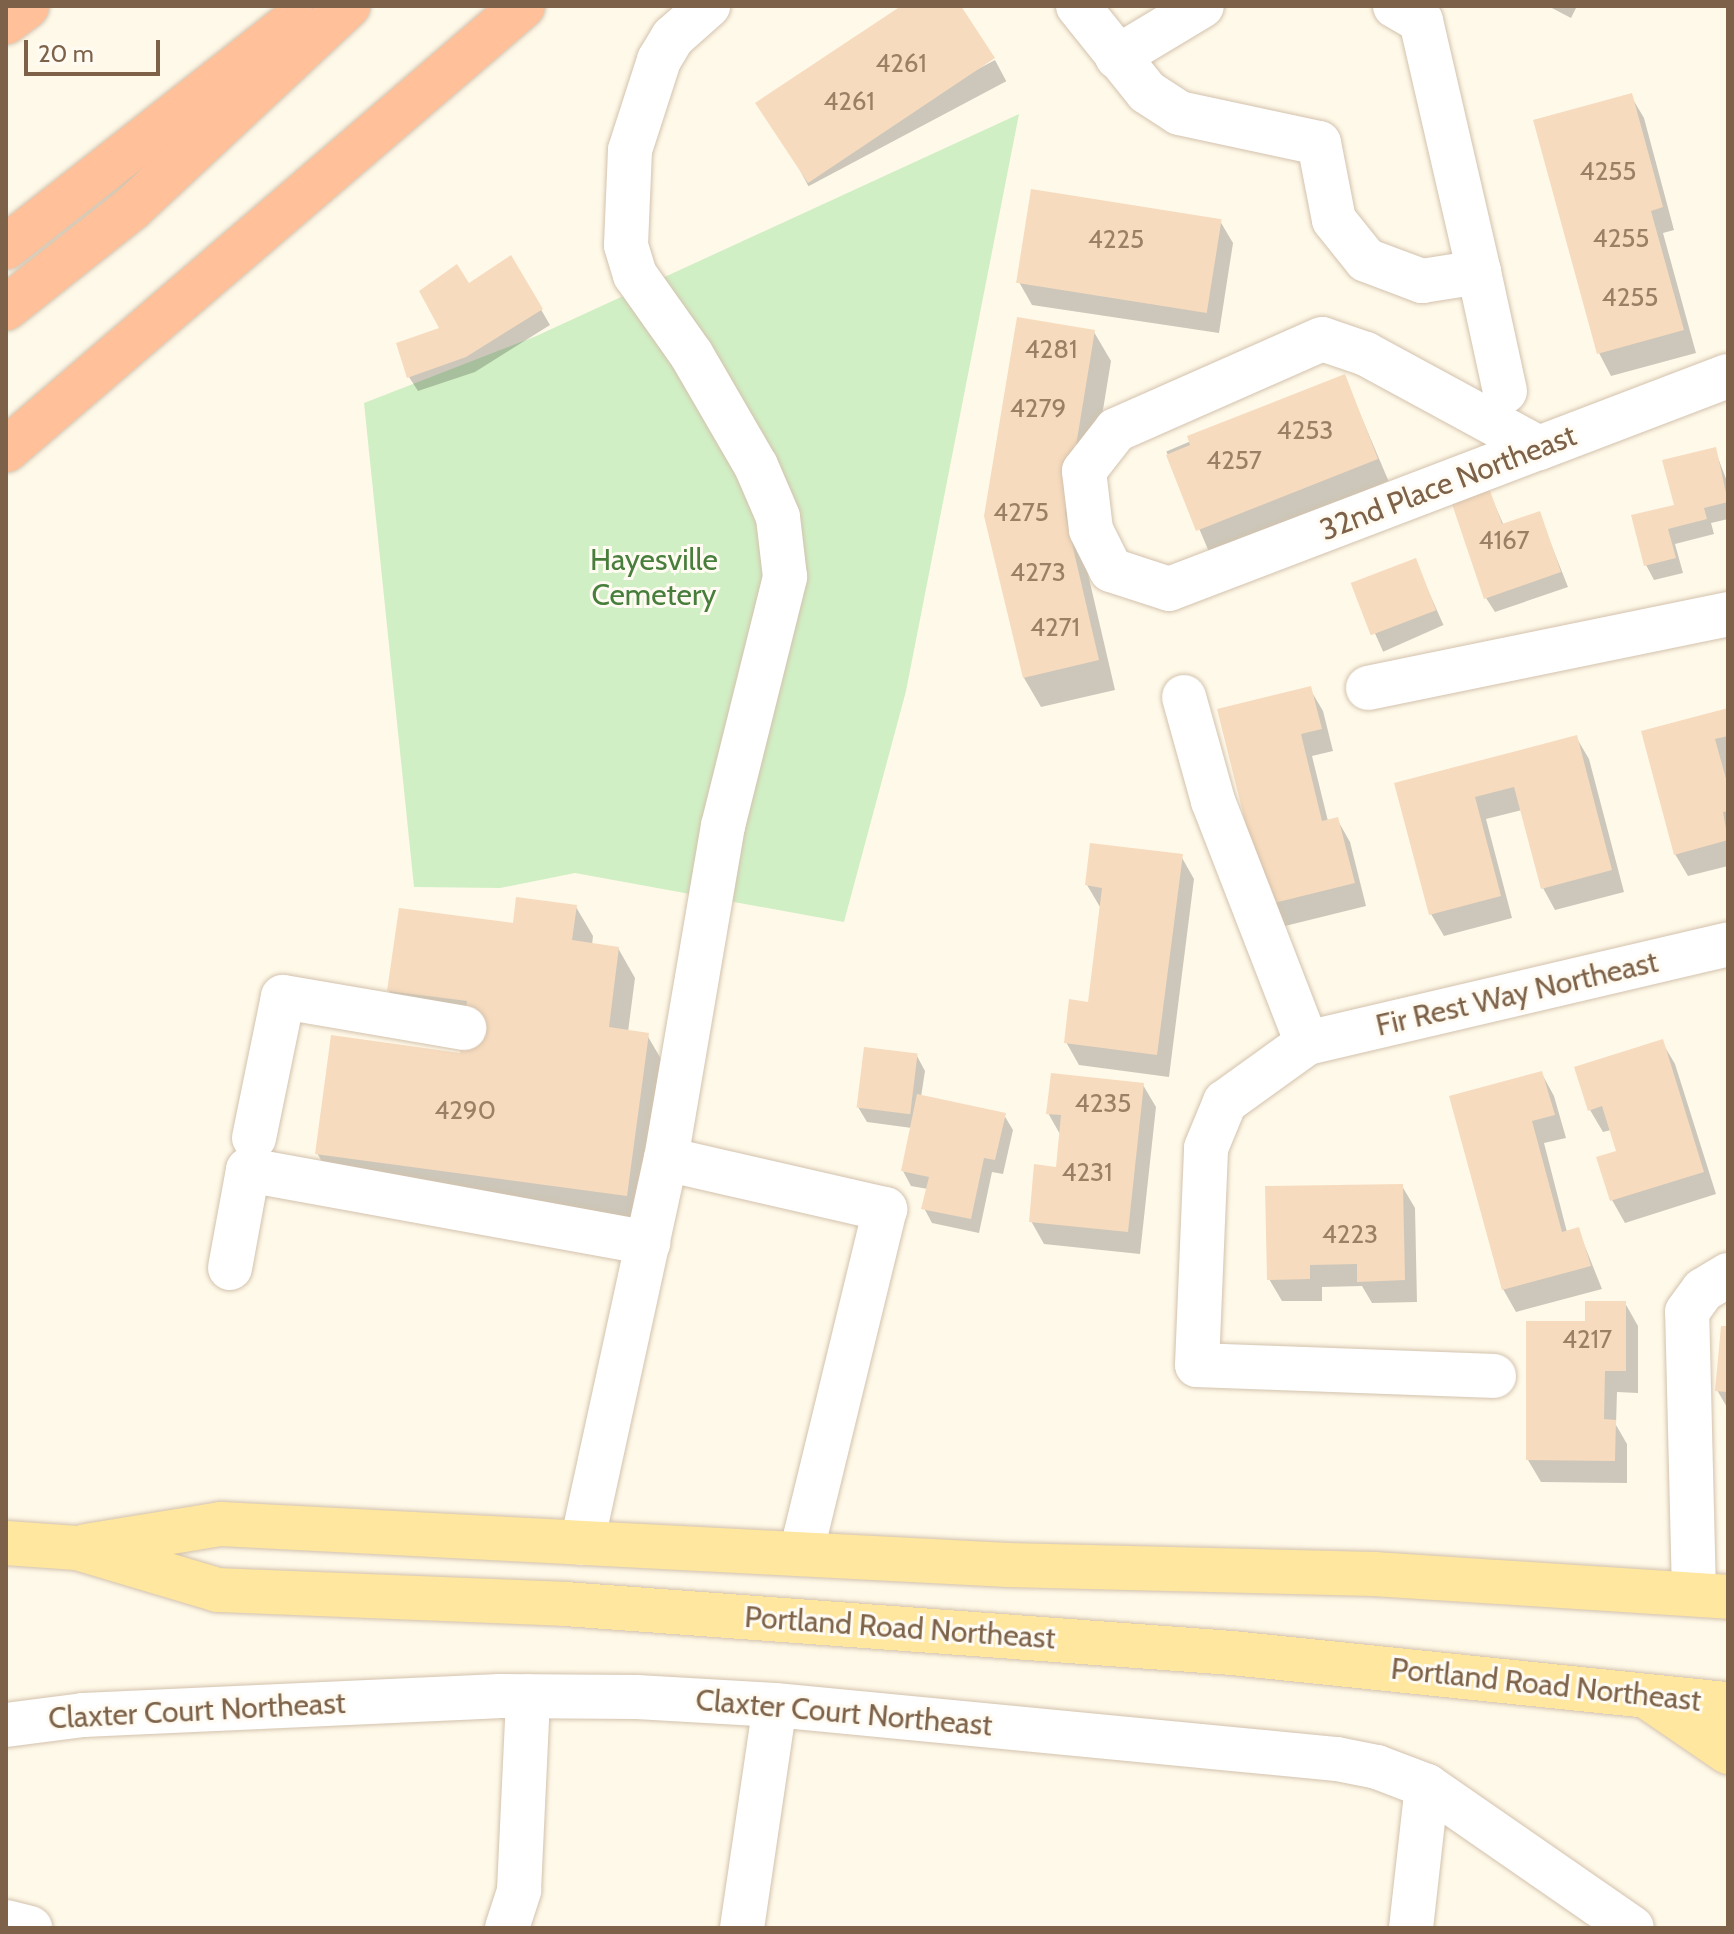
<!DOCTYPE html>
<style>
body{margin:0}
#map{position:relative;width:1734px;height:1934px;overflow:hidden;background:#fff9e9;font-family:Cabin,sans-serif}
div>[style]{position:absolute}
.green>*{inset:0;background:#d1efc5}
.shadow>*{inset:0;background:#0003;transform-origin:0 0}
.building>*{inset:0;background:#f7dbbe;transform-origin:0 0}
.roads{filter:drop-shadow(0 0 2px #d3c2ad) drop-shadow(0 0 2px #d3c2ad)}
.minor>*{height:44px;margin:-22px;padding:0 22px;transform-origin:22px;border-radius:22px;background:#fff}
.major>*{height:44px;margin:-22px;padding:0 22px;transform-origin:22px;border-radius:22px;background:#ffe7a0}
.highway>*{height:44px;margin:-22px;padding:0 22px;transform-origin:22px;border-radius:22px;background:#ffc09a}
span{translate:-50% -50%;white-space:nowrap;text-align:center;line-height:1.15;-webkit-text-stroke:6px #fffbf2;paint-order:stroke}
.number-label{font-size:26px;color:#9c8066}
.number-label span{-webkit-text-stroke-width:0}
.street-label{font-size:30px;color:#7d6249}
.park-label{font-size:30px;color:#477e3c}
.frame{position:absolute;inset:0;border:8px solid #7d6249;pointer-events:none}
.scale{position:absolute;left:24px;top:40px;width:136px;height:36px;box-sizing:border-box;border:4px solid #7d6249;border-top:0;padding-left:10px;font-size:24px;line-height:28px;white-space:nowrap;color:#7d6249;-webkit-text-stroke:6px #fffbf2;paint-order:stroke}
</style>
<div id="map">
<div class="green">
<i style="clip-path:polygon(1019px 114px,906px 691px,844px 922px,575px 873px,500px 888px,414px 887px,364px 403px,534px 337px)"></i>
</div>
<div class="shadow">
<i style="clip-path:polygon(1548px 6px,1577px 6px,1571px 18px)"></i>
<i style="left:995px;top:60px;width:24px;height:224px;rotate:62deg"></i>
<i style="clip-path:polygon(1631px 96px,1644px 118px,1674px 230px,1663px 233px,1696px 353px,1611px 376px,1599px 353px)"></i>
<i style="clip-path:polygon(1220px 221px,1233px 243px,1219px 333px,1032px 305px,1019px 282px)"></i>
<i style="clip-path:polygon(511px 258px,550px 325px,475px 372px,418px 391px,409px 377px,469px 286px)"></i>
<i style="clip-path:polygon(1094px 332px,1111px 361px,1081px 544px,1115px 690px,1041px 707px,1024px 678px,987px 516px)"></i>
<i style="left:1344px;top:376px;width:114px;height:193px;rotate:67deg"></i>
<i style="clip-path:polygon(1715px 450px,1728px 484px,1728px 519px,1711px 523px,1714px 534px,1675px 544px,1683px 573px,1654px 580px,1646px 565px,1676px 506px)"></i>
<i style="clip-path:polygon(1487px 487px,1504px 526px,1539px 514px,1568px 587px,1495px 612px,1486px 598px)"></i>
<i style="left:1415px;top:561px;width:70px;height:66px;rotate:66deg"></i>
<i style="clip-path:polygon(1310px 689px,1323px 711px,1333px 751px,1312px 756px,1328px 821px,1337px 819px,1350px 842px,1366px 906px,1281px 927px,1268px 905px)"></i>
<i style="clip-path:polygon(1728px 710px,1728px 866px,1688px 876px,1675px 854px,1643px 732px)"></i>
<i style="clip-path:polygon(1576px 737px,1589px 759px,1624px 892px,1555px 910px,1543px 888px,1522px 810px,1486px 819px,1512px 918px,1444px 936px,1431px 914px,1396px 784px)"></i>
<i style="clip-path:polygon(1181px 856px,1194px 879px,1169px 1077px,1079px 1065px,1066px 1042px,1090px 1004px,1100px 907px,1087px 885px)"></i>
<i style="clip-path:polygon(576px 907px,593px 936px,592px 945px,618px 948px,635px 978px,628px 1032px,647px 1035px,664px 1064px,643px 1224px,334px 1183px,317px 1153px,462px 1055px,466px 1028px,406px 1020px,389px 991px,515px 926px)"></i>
<i style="clip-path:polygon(1662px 1042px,1675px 1064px,1716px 1194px,1625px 1223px,1612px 1200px,1618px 1153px,1611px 1130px,1603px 1132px,1590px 1110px)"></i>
<i style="clip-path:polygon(917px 1056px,925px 1071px,921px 1097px,1004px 1115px,1013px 1130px,1003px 1174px,992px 1172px,979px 1233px,932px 1223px,924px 1208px,928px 1189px,911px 1186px,903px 1171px,912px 1128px,867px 1122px,858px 1107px)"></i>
<i style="clip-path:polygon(1542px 1074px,1554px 1096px,1566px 1138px,1544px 1143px,1567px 1232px,1578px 1229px,1602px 1289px,1516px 1312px,1503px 1289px,1451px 1098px)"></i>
<i style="clip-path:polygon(1143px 1085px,1156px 1107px,1140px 1254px,1044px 1244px,1031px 1221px,1058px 1169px,1061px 1136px,1048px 1113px)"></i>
<i style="clip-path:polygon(1402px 1186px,1415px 1208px,1417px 1302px,1372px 1303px,1362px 1286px,1322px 1287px,1322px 1301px,1282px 1301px,1269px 1279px)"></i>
<i style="clip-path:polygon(1625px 1303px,1638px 1326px,1638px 1393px,1617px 1392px,1616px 1425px,1627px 1444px,1627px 1483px,1541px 1482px,1528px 1460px,1587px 1323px)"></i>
<i style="clip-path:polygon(1728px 1328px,1728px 1409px,1717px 1390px)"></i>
</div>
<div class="building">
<i style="clip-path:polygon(901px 6px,961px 6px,995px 58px,808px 183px,755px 103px)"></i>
<i style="clip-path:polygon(1632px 93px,1663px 207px,1651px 211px,1684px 330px,1597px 354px,1533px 120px)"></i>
<i style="left:1031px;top:189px;width:193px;height:95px;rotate:9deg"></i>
<i style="clip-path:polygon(511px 255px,543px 309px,466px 357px,407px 378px,396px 343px,439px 328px,419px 291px,457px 264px,469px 283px)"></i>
<i style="clip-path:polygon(1017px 317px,1095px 330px,1065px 513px,1099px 660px,1023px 678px,984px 516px)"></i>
<i style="clip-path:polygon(1345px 374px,1378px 459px,1196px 531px,1166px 455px,1190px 445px,1187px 436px)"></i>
<i style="clip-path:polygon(1716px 447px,1728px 502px,1704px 508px,1707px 519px,1668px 529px,1676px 558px,1644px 566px,1631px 515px,1674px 505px,1662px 460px)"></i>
<i style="clip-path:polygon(1488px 485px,1502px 524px,1540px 511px,1561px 572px,1484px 599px,1450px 498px)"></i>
<i style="left:1416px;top:558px;width:56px;height:70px;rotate:69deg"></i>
<i style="clip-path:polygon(1311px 686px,1322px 729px,1301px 734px,1322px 821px,1338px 817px,1355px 883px,1266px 905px,1217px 709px)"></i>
<i style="clip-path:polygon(1728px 708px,1728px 736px,1715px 739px,1728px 786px,1728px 811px,1723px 812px,1728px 840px,1674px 855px,1641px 731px)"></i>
<i style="clip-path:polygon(1577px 735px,1612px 870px,1541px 889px,1514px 787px,1475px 797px,1501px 896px,1429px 915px,1394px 783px)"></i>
<i style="clip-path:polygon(1090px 843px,1183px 854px,1157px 1055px,1064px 1043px,1069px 999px,1088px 1002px,1102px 888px,1085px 885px)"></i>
<i style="clip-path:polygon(516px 897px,577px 905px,572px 940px,619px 947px,609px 1027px,649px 1033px,627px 1196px,315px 1154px,331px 1035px,460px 1053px,467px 1001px,387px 991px,399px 908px,513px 923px)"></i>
<i style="clip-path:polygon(1663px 1039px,1704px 1172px,1610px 1201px,1596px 1157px,1616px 1151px,1602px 1106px,1588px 1111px,1574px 1067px)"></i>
<i style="left:864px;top:1047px;width:54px;height:61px;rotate:7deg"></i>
<i style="clip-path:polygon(1542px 1071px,1555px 1115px,1532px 1121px,1562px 1232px,1579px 1227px,1591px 1266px,1502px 1290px,1449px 1096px)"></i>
<i style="clip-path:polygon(1051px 1073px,1144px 1083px,1128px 1232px,1029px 1222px,1034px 1164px,1056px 1167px,1061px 1115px,1046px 1114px)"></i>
<i style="clip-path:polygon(917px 1094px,1006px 1113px,995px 1160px,984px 1158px,971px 1219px,921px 1209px,929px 1177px,901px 1171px)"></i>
<i style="clip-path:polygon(1403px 1184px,1405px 1280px,1357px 1282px,1357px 1264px,1310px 1265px,1310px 1279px,1267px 1280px,1265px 1186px)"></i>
<i style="clip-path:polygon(1585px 1301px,1626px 1301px,1626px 1371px,1605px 1371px,1604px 1419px,1616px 1420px,1615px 1461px,1526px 1460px,1526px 1321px,1585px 1321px)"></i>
<i style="clip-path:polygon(1721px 1326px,1728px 1326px,1728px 1392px,1715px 1391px)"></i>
</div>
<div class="roads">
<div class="minor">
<i style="left:1078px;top:6px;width:110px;rotate:51.3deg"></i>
<i style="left:1147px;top:92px;width:38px;rotate:33deg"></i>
<i style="left:1179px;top:113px;width:143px;rotate:12.1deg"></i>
<i style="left:1319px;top:143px;width:78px;rotate:79deg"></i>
<i style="left:1334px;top:220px;width:51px;rotate:51.3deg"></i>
<i style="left:1366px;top:260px;width:60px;rotate:20.6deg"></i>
<i style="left:1422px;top:281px;width:58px;rotate:-9deg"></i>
<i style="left:1479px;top:272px;width:258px;rotate:-103deg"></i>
<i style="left:1421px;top:21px;width:30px;rotate:-150deg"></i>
<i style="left:1117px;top:57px;width:99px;rotate:-31deg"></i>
<i style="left:1479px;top:272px;width:122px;rotate:77.7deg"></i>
<i style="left:1539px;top:448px;width:197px;rotate:-151.5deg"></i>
<i style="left:1366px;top:354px;width:46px;rotate:-161.2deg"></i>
<i style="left:1322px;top:339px;width:225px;rotate:156.2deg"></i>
<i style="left:1116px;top:430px;width:52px;rotate:128deg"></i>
<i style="left:1084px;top:471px;width:59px;rotate:83.2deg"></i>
<i style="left:1091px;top:530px;width:45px;rotate:63.4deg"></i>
<i style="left:1111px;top:570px;width:61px;rotate:18.1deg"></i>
<i style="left:1169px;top:589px;width:396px;rotate:-20.9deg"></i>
<i style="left:1539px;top:448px;width:202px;rotate:-20.9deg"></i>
<i style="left:1368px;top:688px;width:368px;rotate:-11.6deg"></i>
<i style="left:1184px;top:697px;width:108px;rotate:74.4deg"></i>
<i style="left:1213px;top:801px;width:260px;rotate:68.8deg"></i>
<i style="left:254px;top:1138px;width:144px;rotate:-78.4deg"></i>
<i style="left:283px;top:997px;width:184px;rotate:9.7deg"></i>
<i style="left:666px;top:1159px;width:225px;rotate:12.9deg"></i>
<i style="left:885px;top:1209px;width:355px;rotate:103.7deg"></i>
<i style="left:230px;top:1268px;width:100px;rotate:-79.6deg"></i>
<i style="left:248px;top:1170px;width:407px;rotate:10.3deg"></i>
<i style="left:1494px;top:1376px;width:297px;rotate:-177.9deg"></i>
<i style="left:1197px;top:1365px;width:217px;rotate:-87.6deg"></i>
<i style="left:1206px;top:1148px;width:50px;rotate:-67.6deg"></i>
<i style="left:1225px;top:1102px;width:101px;rotate:-35.7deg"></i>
<i style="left:1307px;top:1043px;width:432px;rotate:-13.2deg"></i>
<i style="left:582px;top:1543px;width:393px;rotate:-77.7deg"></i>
<i style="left:666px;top:1159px;width:338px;rotate:-80.3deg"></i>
<i style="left:723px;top:826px;width:257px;rotate:-76deg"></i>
<i style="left:785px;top:577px;width:60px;rotate:-96.7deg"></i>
<i style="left:778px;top:517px;width:56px;rotate:-113.3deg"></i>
<i style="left:756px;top:466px;width:129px;rotate:-120.1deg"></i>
<i style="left:691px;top:354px;width:97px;rotate:-125.3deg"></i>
<i style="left:635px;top:275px;width:31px;rotate:-107deg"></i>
<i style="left:626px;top:245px;width:95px;rotate:-87.6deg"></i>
<i style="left:630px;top:150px;width:95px;rotate:-72.1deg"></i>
<i style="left:659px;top:60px;width:27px;rotate:-59deg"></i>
<i style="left:673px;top:37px;width:47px;rotate:-41.5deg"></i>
<i style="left:1694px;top:1593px;width:281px;rotate:-91.4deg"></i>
<i style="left:1687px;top:1312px;width:27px;rotate:-54deg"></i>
<i style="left:1703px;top:1290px;width:29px;rotate:-31deg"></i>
<i style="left:6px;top:1725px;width:78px;rotate:-7.4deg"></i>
<i style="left:83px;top:1715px;width:415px;rotate:-2.6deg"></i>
<i style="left:498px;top:1696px;width:139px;rotate:0.4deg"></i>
<i style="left:637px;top:1697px;width:138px;rotate:3.3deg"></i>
<i style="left:775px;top:1705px;width:565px;rotate:5.49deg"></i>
<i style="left:1337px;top:1759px;width:41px;rotate:11.3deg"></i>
<i style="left:1377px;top:1767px;width:53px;rotate:20.8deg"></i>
<i style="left:1427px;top:1786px;width:249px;rotate:34.7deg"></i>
<i style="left:6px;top:1922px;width:25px;rotate:14deg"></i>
<i style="left:507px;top:1928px;width:40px;rotate:-72deg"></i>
<i style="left:519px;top:1890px;width:194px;rotate:-87.3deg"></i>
<i style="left:742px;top:1928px;width:225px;rotate:-81.6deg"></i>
<i style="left:1411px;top:1928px;width:143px;rotate:-83.6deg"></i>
</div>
<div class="major">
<i style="left:6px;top:1543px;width:71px;rotate:4deg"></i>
<i style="left:77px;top:1548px;width:147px;rotate:16.6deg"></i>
<i style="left:218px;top:1590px;width:347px;rotate:2.3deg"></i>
<i style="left:565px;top:1604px;width:669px;rotate:4.2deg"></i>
<i style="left:1232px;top:1653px;width:499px;rotate:5.9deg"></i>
<i style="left:86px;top:1546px;width:137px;rotate:-9.3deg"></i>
<i style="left:221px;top:1524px;width:788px;rotate:2.98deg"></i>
<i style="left:1008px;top:1565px;width:366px;rotate:1.4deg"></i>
<i style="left:1374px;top:1574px;width:355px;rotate:3.7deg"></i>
<i style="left:1649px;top:1698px;width:96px;rotate:34.4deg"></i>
</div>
<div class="highway">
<i style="left:6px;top:22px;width:26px;rotate:-37deg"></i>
<i style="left:6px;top:247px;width:366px;rotate:-38.1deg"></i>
<i style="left:6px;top:308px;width:161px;rotate:-38.4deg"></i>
<i style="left:132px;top:208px;width:296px;rotate:-43.1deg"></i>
<i style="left:6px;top:450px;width:681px;rotate:-40.66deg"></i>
</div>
</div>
<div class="number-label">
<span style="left:901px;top:64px">4261</span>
<span style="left:849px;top:102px">4261</span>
<span style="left:1608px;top:172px">4255</span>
<span style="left:1621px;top:239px">4255</span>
<span style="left:1116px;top:240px">4225</span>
<span style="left:1630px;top:298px">4255</span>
<span style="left:1051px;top:350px">4281</span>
<span style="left:1038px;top:409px">4279</span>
<span style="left:1305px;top:431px">4253</span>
<span style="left:1234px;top:461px">4257</span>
<span style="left:1021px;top:513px">4275</span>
<span style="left:1504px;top:541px">4167</span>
<span style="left:1038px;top:573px">4273</span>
<span style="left:1055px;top:628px">4271</span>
<span style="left:1103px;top:1104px">4235</span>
<span style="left:465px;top:1111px">4290</span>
<span style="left:1087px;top:1173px">4231</span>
<span style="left:1350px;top:1235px">4223</span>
<span style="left:1587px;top:1340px">4217</span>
</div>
<div class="street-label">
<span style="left:1448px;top:483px;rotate:-21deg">32nd Place Northeast</span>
<span style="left:1517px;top:994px;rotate:-13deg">Fir Rest Way Northeast</span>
<span style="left:900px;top:1628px;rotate:4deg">Portland Road Northeast</span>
<span style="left:1546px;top:1685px;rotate:6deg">Portland Road Northeast</span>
<span style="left:197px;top:1711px;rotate:-3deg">Claxter Court Northeast</span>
<span style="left:844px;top:1713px;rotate:5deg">Claxter Court Northeast</span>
</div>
<div class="park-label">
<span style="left:654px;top:577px">Hayesville<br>Cemetery</span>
</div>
<div class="frame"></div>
<div class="scale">20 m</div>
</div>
